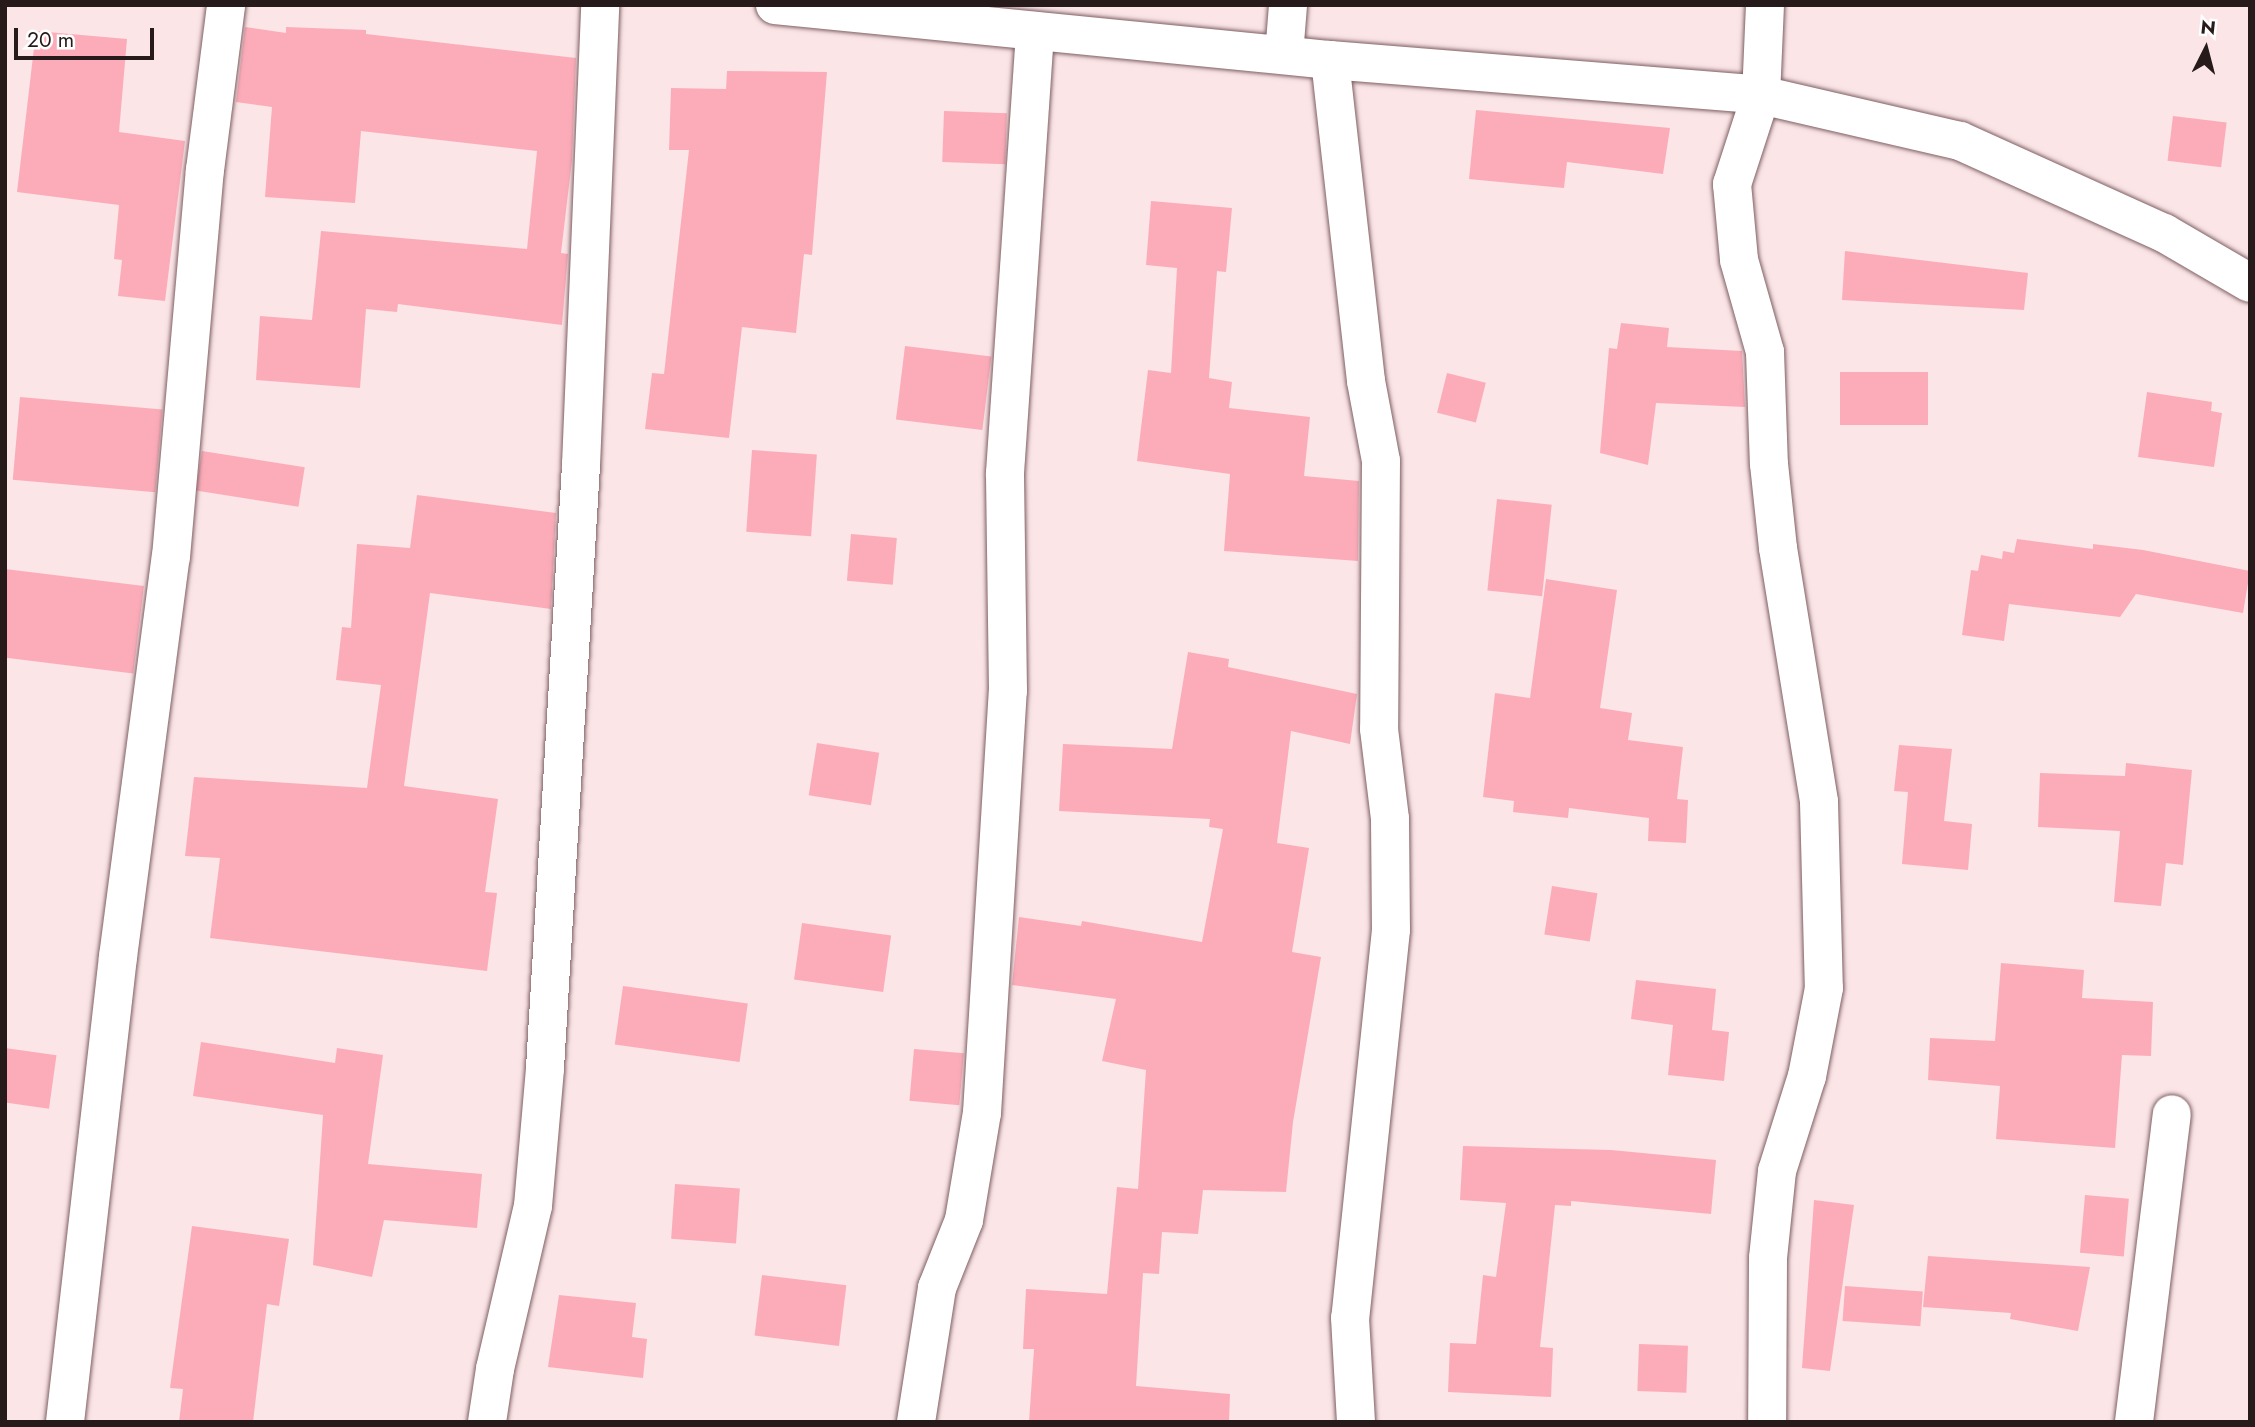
<!DOCTYPE html>
<style>
body{margin:0}
#map{position:relative;width:2255px;height:1427px;overflow:hidden;background:#fbe5e7;font-family:Jost,sans-serif}
div>[style]{position:absolute}
.building>*{inset:0;background:#fcacb9;transform-origin:0 0}
.roads{filter:drop-shadow(0 0 2px #7f5f63) drop-shadow(0 0 2px #7f5f63)}
.minor>*{height:38px;margin:-19px;padding:0 19px;transform-origin:19px;border-radius:19px;background:#fff}
span{translate:-50% -50%;white-space:nowrap;text-align:center;line-height:1.15;-webkit-text-stroke:5px #fff;paint-order:stroke}
.frame{position:absolute;inset:0;border:7px solid #271a1b;pointer-events:none}
.north{position:absolute;left:2171px;top:14px;width:70px;height:70px;-webkit-text-stroke:5px #fff;paint-order:stroke;rotate:6deg;font-size:19px;font-weight:700;line-height:28px;text-align:center;color:#271a1b}
.north::after{content:'';display:block;margin:auto;width:24px;height:32px;background:#271a1b;clip-path:polygon(50% 0,100% 100%,50% 72%,0 100%)}
.scale{position:absolute;left:14px;top:28px;width:140px;height:32px;box-sizing:border-box;border:4px solid #271a1b;border-top:0;padding-left:9px;font-size:21px;line-height:24px;white-space:nowrap;color:#271a1b;-webkit-text-stroke:5px #fff;paint-order:stroke}
</style>
<div id="map">
<div class="building">
<i style="clip-path:polygon(245px 27px,286px 33px,286px 27px,366px 30px,366px 34px,576px 58px,572px 160px,561px 253px,568px 254px,562px 325px,398px 304px,397px 312px,366px 309px,360px 388px,256px 380px,260px 316px,312px 320px,321px 231px,527px 249px,537px 151px,361px 131px,355px 203px,265px 197px,272px 107px,236px 102px)"></i>
<i style="clip-path:polygon(36px 31px,127px 39px,119px 132px,185px 141px,165px 301px,118px 296px,122px 260px,114px 259px,119px 205px,17px 192px)"></i>
<i style="clip-path:polygon(727px 71px,827px 72px,812px 255px,804px 254px,796px 333px,742px 327px,729px 438px,645px 429px,652px 373px,664px 374px,689px 150px,669px 150px,671px 88px,726px 89px)"></i>
<i style="clip-path:polygon(1476px 110px,1670px 128px,1663px 174px,1567px 162px,1564px 188px,1469px 179px)"></i>
<i style="left:944px;top:111px;width:63px;height:51px;rotate:2deg"></i>
<i style="left:2173px;top:116px;width:54px;height:45px;rotate:7deg"></i>
<i style="clip-path:polygon(1151px 201px,1232px 208px,1226px 272px,1217px 271px,1209px 378px,1232px 382px,1229px 408px,1310px 417px,1304px 476px,1359px 481px,1358px 561px,1224px 551px,1230px 474px,1137px 461px,1148px 370px,1171px 373px,1177px 268px,1146px 265px)"></i>
<i style="clip-path:polygon(1845px 251px,2028px 273px,2024px 310px,1842px 300px)"></i>
<i style="clip-path:polygon(1621px 323px,1669px 328px,1667px 347px,1742px 351px,1745px 407px,1656px 403px,1648px 465px,1600px 453px,1609px 348px,1617px 349px)"></i>
<i style="left:905px;top:346px;width:87px;height:74px;rotate:7deg"></i>
<i style="left:1840px;top:372px;width:88px;height:53px"></i>
<i style="left:1447px;top:373px;width:40px;height:41px;rotate:14deg"></i>
<i style="clip-path:polygon(2147px 392px,2212px 402px,2211px 411px,2222px 413px,2214px 467px,2138px 457px)"></i>
<i style="left:20px;top:397px;width:143px;height:83px;rotate:5deg"></i>
<i style="left:752px;top:450px;width:65px;height:82px;rotate:4deg"></i>
<i style="left:202px;top:451px;width:104px;height:40px;rotate:9deg"></i>
<i style="clip-path:polygon(417px 495px,556px 513px,551px 609px,430px 593px,404px 786px,498px 799px,485px 892px,497px 893px,487px 971px,210px 938px,220px 858px,185px 856px,194px 777px,367px 788px,381px 685px,336px 680px,342px 627px,351px 628px,357px 544px,410px 548px)"></i>
<i style="left:1497px;top:499px;width:55px;height:92px;rotate:6deg"></i>
<i style="left:851px;top:534px;width:46px;height:47px;rotate:5deg"></i>
<i style="clip-path:polygon(2017px 539px,2093px 549px,2093px 544px,2143px 550px,2250px 571px,2243px 613px,2136px 594px,2120px 617px,2009px 604px,2004px 641px,1962px 635px,1971px 570px,1978px 571px,1981px 555px,2002px 559px,2003px 551px,2014px 553px)"></i>
<i style="left:5px;top:569px;width:140px;height:88px;rotate:7deg"></i>
<i style="clip-path:polygon(1546px 579px,1617px 590px,1600px 708px,1632px 713px,1628px 740px,1683px 747px,1677px 799px,1688px 800px,1686px 843px,1648px 841px,1649px 818px,1569px 808px,1568px 818px,1513px 812px,1514px 801px,1483px 797px,1495px 693px,1530px 698px)"></i>
<i style="clip-path:polygon(1188px 652px,1229px 659px,1228px 667px,1357px 694px,1350px 744px,1291px 731px,1277px 843px,1309px 848px,1292px 952px,1321px 957px,1293px 1122px,1286px 1192px,1203px 1190px,1198px 1234px,1162px 1232px,1159px 1274px,1143px 1273px,1136px 1386px,1230px 1394px,1229px 1422px,1029px 1422px,1034px 1349px,1023px 1349px,1026px 1289px,1107px 1294px,1117px 1187px,1138px 1189px,1146px 1070px,1102px 1061px,1116px 999px,1012px 985px,1019px 917px,1081px 926px,1082px 921px,1202px 942px,1223px 829px,1209px 827px,1210px 819px,1059px 811px,1063px 744px,1172px 749px)"></i>
<i style="left:817px;top:743px;width:63px;height:53px;rotate:9deg"></i>
<i style="clip-path:polygon(1899px 745px,1952px 749px,1944px 821px,1972px 824px,1968px 870px,1902px 864px,1908px 792px,1894px 791px)"></i>
<i style="clip-path:polygon(2126px 763px,2192px 770px,2183px 865px,2166px 863px,2161px 906px,2114px 902px,2120px 831px,2038px 827px,2040px 773px,2125px 776px)"></i>
<i style="left:1552px;top:886px;width:46px;height:49px;rotate:9deg"></i>
<i style="left:802px;top:923px;width:90px;height:57px;rotate:8deg"></i>
<i style="clip-path:polygon(2001px 963px,2084px 970px,2082px 998px,2153px 1002px,2151px 1056px,2122px 1055px,2115px 1148px,1996px 1139px,2000px 1086px,1928px 1080px,1930px 1038px,1995px 1041px)"></i>
<i style="clip-path:polygon(1636px 980px,1716px 989px,1712px 1030px,1729px 1032px,1724px 1081px,1668px 1075px,1673px 1025px,1631px 1019px)"></i>
<i style="left:623px;top:986px;width:126px;height:59px;rotate:8deg"></i>
<i style="clip-path:polygon(201px 1042px,335px 1063px,337px 1048px,383px 1055px,368px 1164px,482px 1174px,477px 1228px,384px 1220px,372px 1277px,313px 1265px,323px 1115px,193px 1096px)"></i>
<i style="left:5px;top:1048px;width:52px;height:54px;rotate:8deg"></i>
<i style="left:914px;top:1049px;width:50px;height:52px;rotate:5deg"></i>
<i style="clip-path:polygon(1463px 1146px,1611px 1150px,1716px 1160px,1711px 1214px,1571px 1201px,1571px 1206px,1555px 1205px,1540px 1347px,1553px 1348px,1551px 1397px,1448px 1392px,1450px 1343px,1476px 1344px,1483px 1275px,1496px 1277px,1506px 1203px,1460px 1200px)"></i>
<i style="left:675px;top:1184px;width:65px;height:55px;rotate:4deg"></i>
<i style="left:2085px;top:1195px;width:44px;height:58px;rotate:5deg"></i>
<i style="clip-path:polygon(1814px 1200px,1854px 1205px,1830px 1371px,1802px 1368px)"></i>
<i style="clip-path:polygon(192px 1226px,289px 1239px,279px 1306px,267px 1304px,253px 1422px,179px 1422px,183px 1389px,170px 1388px)"></i>
<i style="clip-path:polygon(1928px 1256px,2090px 1267px,2078px 1331px,2010px 1319px,2011px 1313px,1923px 1307px)"></i>
<i style="left:762px;top:1275px;width:85px;height:61px;rotate:7deg"></i>
<i style="left:1845px;top:1286px;width:78px;height:35px;rotate:4deg"></i>
<i style="clip-path:polygon(559px 1295px,636px 1303px,632px 1337px,647px 1339px,643px 1378px,548px 1367px)"></i>
<i style="left:1639px;top:1344px;width:49px;height:47px;rotate:2deg"></i>
</div>
<div class="roads">
<div class="minor">
<i style="left:775px;top:5px;width:558px;rotate:5.66deg"></i>
<i style="left:1330px;top:60px;width:432px;rotate:4.6deg"></i>
<i style="left:1761px;top:95px;width:204px;rotate:13deg"></i>
<i style="left:1960px;top:141px;width:224px;rotate:24.3deg"></i>
<i style="left:2164px;top:233px;width:99px;rotate:30.2deg"></i>
<i style="left:1765px;top:5px;width:90px;rotate:92.5deg"></i>
<i style="left:1761px;top:95px;width:94px;rotate:108deg"></i>
<i style="left:1732px;top:184px;width:76px;rotate:84.7deg"></i>
<i style="left:1739px;top:260px;width:96px;rotate:74.2deg"></i>
<i style="left:1765px;top:352px;width:112px;rotate:88deg"></i>
<i style="left:1769px;top:464px;width:84px;rotate:83.9deg"></i>
<i style="left:1778px;top:548px;width:257px;rotate:80.8deg"></i>
<i style="left:1819px;top:802px;width:186px;rotate:88.5deg"></i>
<i style="left:1824px;top:988px;width:90px;rotate:100.9deg"></i>
<i style="left:1807px;top:1076px;width:100px;rotate:107.5deg"></i>
<i style="left:1777px;top:1171px;width:87px;rotate:95.9deg"></i>
<i style="left:1768px;top:1258px;width:164px;rotate:90.3deg"></i>
<i style="left:1284px;top:55px;width:50px;rotate:-85.4deg"></i>
<i style="left:1330px;top:60px;width:323px;rotate:83.6deg"></i>
<i style="left:1366px;top:381px;width:81px;rotate:79.4deg"></i>
<i style="left:1381px;top:461px;width:268px;rotate:90.4deg"></i>
<i style="left:1379px;top:729px;width:91px;rotate:83deg"></i>
<i style="left:1390px;top:819px;width:111px;rotate:89.5deg"></i>
<i style="left:1391px;top:930px;width:390px;rotate:96deg"></i>
<i style="left:1350px;top:1318px;width:104px;rotate:86.7deg"></i>
<i style="left:65px;top:1422px;width:468px;rotate:-83.5deg"></i>
<i style="left:118px;top:957px;width:403px;rotate:-82.5deg"></i>
<i style="left:171px;top:557px;width:388px;rotate:-85deg"></i>
<i style="left:205px;top:170px;width:166px;rotate:-82.7deg"></i>
<i style="left:487px;top:1422px;width:54px;rotate:-81.4deg"></i>
<i style="left:495px;top:1369px;width:167px;rotate:-76.9deg"></i>
<i style="left:533px;top:1206px;width:139px;rotate:-85deg"></i>
<i style="left:545px;top:1068px;width:604px;rotate:-86.58deg"></i>
<i style="left:581px;top:465px;width:460px;rotate:-87.6deg"></i>
<i style="left:916px;top:1422px;width:136px;rotate:-81.1deg"></i>
<i style="left:937px;top:1288px;width:73px;rotate:-68.3deg"></i>
<i style="left:964px;top:1220px;width:109px;rotate:-80.5deg"></i>
<i style="left:982px;top:1113px;width:423px;rotate:-86.5deg"></i>
<i style="left:1008px;top:691px;width:218px;rotate:-90.8deg"></i>
<i style="left:1005px;top:473px;width:443px;rotate:-86.1deg"></i>
<i style="left:2134px;top:1422px;width:310px;rotate:-83deg"></i>
</div>
</div>
<div class="frame"></div>
<div class="north">N</div>
<div class="scale">20 m</div>
</div>
